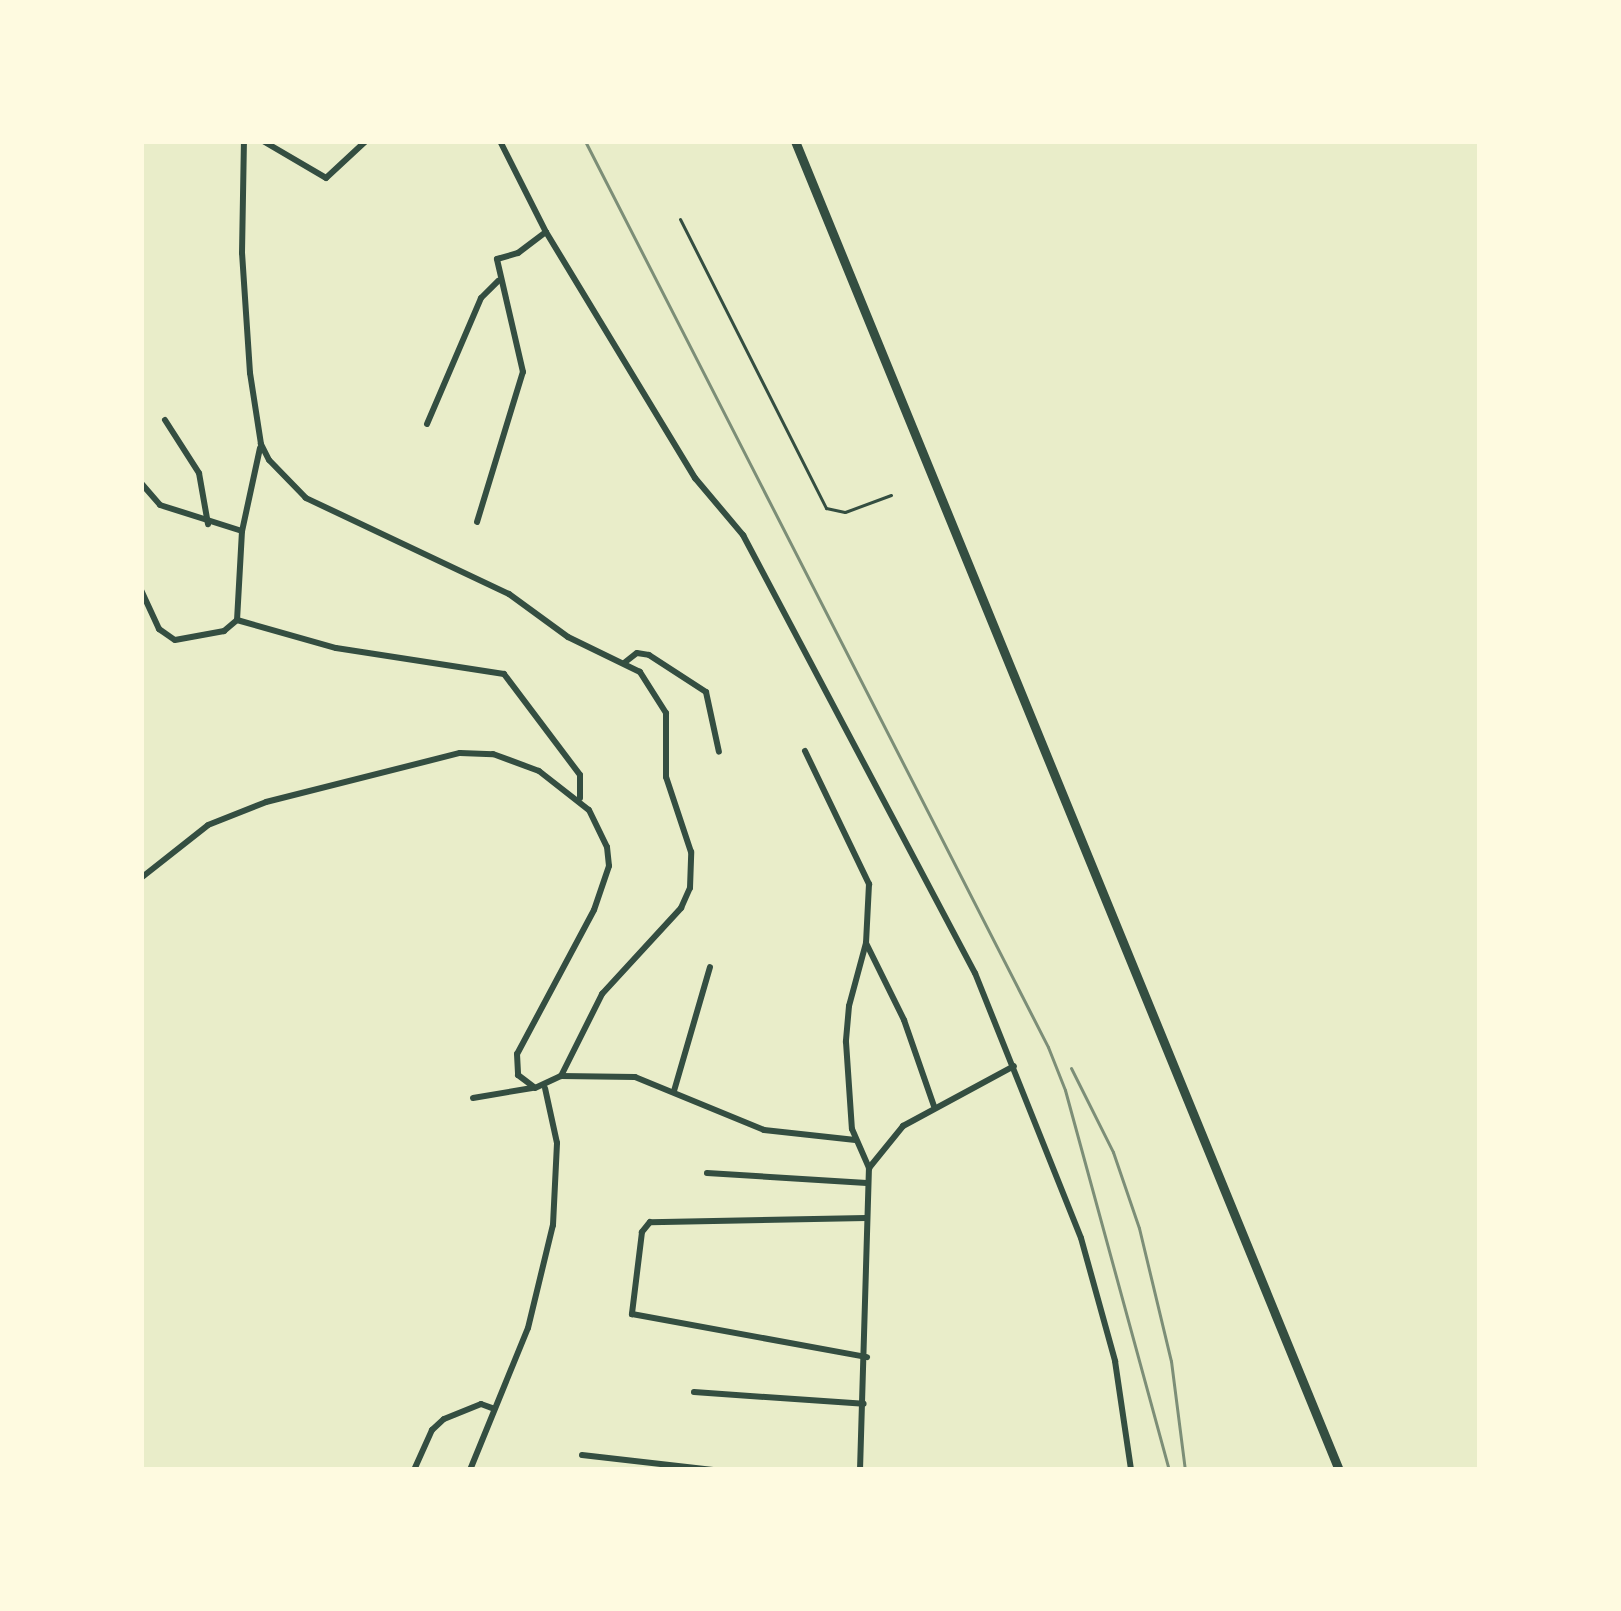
<!DOCTYPE html>
<style>
body{margin:0}
#map{position:relative;width:1621px;height:1611px;overflow:hidden;background:#e9edc9;font-family:"Fira Sans",sans-serif}
div>[style]{position:absolute}
.service>*{height:3px;margin:-1.5px;padding:0 1.5px;transform-origin:1.5px;border-radius:1.5px;background:#344e41}
.minor>*{height:6px;margin:-3px;padding:0 3px;transform-origin:3px;border-radius:3px;background:#344e41}
.secondary>*{height:9px;margin:-4.5px;padding:0 4.5px;transform-origin:4.5px;border-radius:4.5px;background:#344e41}
.rail>*{height:3px;margin:-1.5px;padding:0 1.5px;transform-origin:1.5px;border-radius:1.5px;background:#7c8e77}
span{translate:-50% -50%;white-space:nowrap;text-align:center;line-height:1.15;-webkit-text-stroke:10px #fefae0;paint-order:stroke}
.frame{position:absolute;inset:0;border:144px solid #fefae0;pointer-events:none}
</style>
<div id="map">
<div class="service">
<i style="left:680px;top:219px;width:324px;rotate:63.2deg"></i>
<i style="left:826px;top:508px;width:19px;rotate:12deg"></i>
<i style="left:845px;top:512px;width:49px;rotate:-20.3deg"></i>
</div>
<div class="minor">
<i style="left:263px;top:141px;width:73px;rotate:30.4deg"></i>
<i style="left:326px;top:178px;width:54px;rotate:-42.8deg"></i>
<i style="left:500px;top:141px;width:102px;rotate:63.2deg"></i>
<i style="left:546px;top:232px;width:288px;rotate:58.8deg"></i>
<i style="left:695px;top:478px;width:75px;rotate:49.9deg"></i>
<i style="left:743px;top:535px;width:496px;rotate:62.1deg"></i>
<i style="left:975px;top:973px;width:285px;rotate:68.2deg"></i>
<i style="left:1081px;top:1238px;width:128px;rotate:74.5deg"></i>
<i style="left:1115px;top:1361px;width:110px;rotate:81.6deg"></i>
<i style="left:165px;top:420px;width:63px;rotate:57.3deg"></i>
<i style="left:199px;top:473px;width:52px;rotate:80deg"></i>
<i style="left:427px;top:424px;width:137px;rotate:-66.8deg"></i>
<i style="left:481px;top:298px;width:24px;rotate:-45deg"></i>
<i style="left:260px;top:448px;width:85px;rotate:102.2deg"></i>
<i style="left:242px;top:531px;width:89px;rotate:93.2deg"></i>
<i style="left:237px;top:620px;width:103px;rotate:15.8deg"></i>
<i style="left:336px;top:648px;width:170px;rotate:8.8deg"></i>
<i style="left:504px;top:674px;width:126px;rotate:53deg"></i>
<i style="left:580px;top:775px;width:23px;rotate:90deg"></i>
<i style="left:141px;top:483px;width:29px;rotate:49deg"></i>
<i style="left:160px;top:505px;width:86px;rotate:17.6deg"></i>
<i style="left:477px;top:522px;width:157px;rotate:-73deg"></i>
<i style="left:523px;top:372px;width:116px;rotate:-103deg"></i>
<i style="left:497px;top:259px;width:22px;rotate:-16deg"></i>
<i style="left:518px;top:253px;width:35px;rotate:-37deg"></i>
<i style="left:141px;top:590px;width:43px;rotate:65.2deg"></i>
<i style="left:159px;top:629px;width:19px;rotate:35deg"></i>
<i style="left:175px;top:640px;width:50px;rotate:-10.4deg"></i>
<i style="left:224px;top:631px;width:17px;rotate:-40deg"></i>
<i style="left:624px;top:663px;width:16px;rotate:-38deg"></i>
<i style="left:637px;top:653px;width:12px;rotate:9deg"></i>
<i style="left:649px;top:655px;width:68px;rotate:33deg"></i>
<i style="left:706px;top:692px;width:61px;rotate:77.8deg"></i>
<i style="left:805px;top:751px;width:148px;rotate:64.3deg"></i>
<i style="left:869px;top:884px;width:59px;rotate:92.9deg"></i>
<i style="left:866px;top:943px;width:65px;rotate:105.1deg"></i>
<i style="left:849px;top:1006px;width:36px;rotate:95deg"></i>
<i style="left:846px;top:1042px;width:87px;rotate:86.1deg"></i>
<i style="left:852px;top:1129px;width:43px;rotate:66.4deg"></i>
<i style="left:141px;top:878px;width:85px;rotate:-38.3deg"></i>
<i style="left:208px;top:825px;width:62px;rotate:-21.6deg"></i>
<i style="left:266px;top:802px;width:200px;rotate:-14.2deg"></i>
<i style="left:460px;top:753px;width:33px;rotate:2deg"></i>
<i style="left:493px;top:754px;width:49px;rotate:20.3deg"></i>
<i style="left:539px;top:771px;width:63px;rotate:38deg"></i>
<i style="left:589px;top:810px;width:41px;rotate:64.1deg"></i>
<i style="left:607px;top:847px;width:19px;rotate:84deg"></i>
<i style="left:609px;top:866px;width:46px;rotate:108.8deg"></i>
<i style="left:594px;top:910px;width:163px;rotate:118.1deg"></i>
<i style="left:517px;top:1054px;width:21px;rotate:87deg"></i>
<i style="left:518px;top:1075px;width:21px;rotate:37deg"></i>
<i style="left:535px;top:1088px;width:29px;rotate:-25deg"></i>
<i style="left:561px;top:1076px;width:92px;rotate:-63.4deg"></i>
<i style="left:602px;top:994px;width:117px;rotate:-47.4deg"></i>
<i style="left:681px;top:908px;width:22px;rotate:-66deg"></i>
<i style="left:690px;top:888px;width:36px;rotate:-88deg"></i>
<i style="left:691px;top:852px;width:79px;rotate:-108.4deg"></i>
<i style="left:666px;top:777px;width:64px;rotate:-90deg"></i>
<i style="left:666px;top:713px;width:49px;rotate:-122.4deg"></i>
<i style="left:640px;top:672px;width:80px;rotate:-154.1deg"></i>
<i style="left:568px;top:637px;width:73px;rotate:-143.9deg"></i>
<i style="left:509px;top:594px;width:225px;rotate:-154.7deg"></i>
<i style="left:306px;top:498px;width:53px;rotate:-134.2deg"></i>
<i style="left:269px;top:460px;width:18px;rotate:-117deg"></i>
<i style="left:261px;top:444px;width:72px;rotate:-98.8deg"></i>
<i style="left:250px;top:373px;width:120px;rotate:-93.8deg"></i>
<i style="left:242px;top:253px;width:112px;rotate:-89deg"></i>
<i style="left:866px;top:943px;width:86px;rotate:63.7deg"></i>
<i style="left:904px;top:1020px;width:91px;rotate:70.8deg"></i>
<i style="left:561px;top:1076px;width:74px;rotate:0.8deg"></i>
<i style="left:635px;top:1077px;width:139px;rotate:22.3deg"></i>
<i style="left:764px;top:1130px;width:92px;rotate:6.3deg"></i>
<i style="left:674px;top:1091px;width:129px;rotate:-73.8deg"></i>
<i style="left:473px;top:1098px;width:60px;rotate:-9.6deg"></i>
<i style="left:707px;top:1173px;width:160px;rotate:3.6deg"></i>
<i style="left:866px;top:1218px;width:216px;rotate:178.9deg"></i>
<i style="left:650px;top:1222px;width:13px;rotate:129deg"></i>
<i style="left:642px;top:1232px;width:83px;rotate:97deg"></i>
<i style="left:632px;top:1314px;width:239px;rotate:10.4deg"></i>
<i style="left:694px;top:1392px;width:170px;rotate:4deg"></i>
<i style="left:582px;top:1455px;width:132px;rotate:6.5deg"></i>
<i style="left:414px;top:1470px;width:44px;rotate:-65.8deg"></i>
<i style="left:432px;top:1430px;width:16px;rotate:-43deg"></i>
<i style="left:444px;top:1419px;width:40px;rotate:-22deg"></i>
<i style="left:481px;top:1404px;width:12px;rotate:20deg"></i>
<i style="left:470px;top:1470px;width:153px;rotate:-67.8deg"></i>
<i style="left:528px;top:1328px;width:106px;rotate:-76.4deg"></i>
<i style="left:553px;top:1225px;width:82px;rotate:-87.2deg"></i>
<i style="left:557px;top:1143px;width:56px;rotate:-102.3deg"></i>
<i style="left:860px;top:1470px;width:302px;rotate:-88.3deg"></i>
<i style="left:869px;top:1168px;width:54px;rotate:-51deg"></i>
<i style="left:903px;top:1126px;width:126px;rotate:-28.4deg"></i>
</div>
<div class="secondary">
<i style="left:795px;top:141px;width:1436px;rotate:67.74deg"></i>
</div>
<div class="rail">
<i style="left:585px;top:141px;width:1017px;rotate:62.93deg"></i>
<i style="left:1048px;top:1047px;width:46px;rotate:68.4deg"></i>
<i style="left:1065px;top:1090px;width:394px;rotate:74.7deg"></i>
<i style="left:1071px;top:1068px;width:94px;rotate:63.4deg"></i>
<i style="left:1113px;top:1152px;width:80px;rotate:71.1deg"></i>
<i style="left:1139px;top:1228px;width:137px;rotate:76.5deg"></i>
<i style="left:1171px;top:1361px;width:110px;rotate:82.7deg"></i>
</div>
<div class="frame"></div>
</div>
